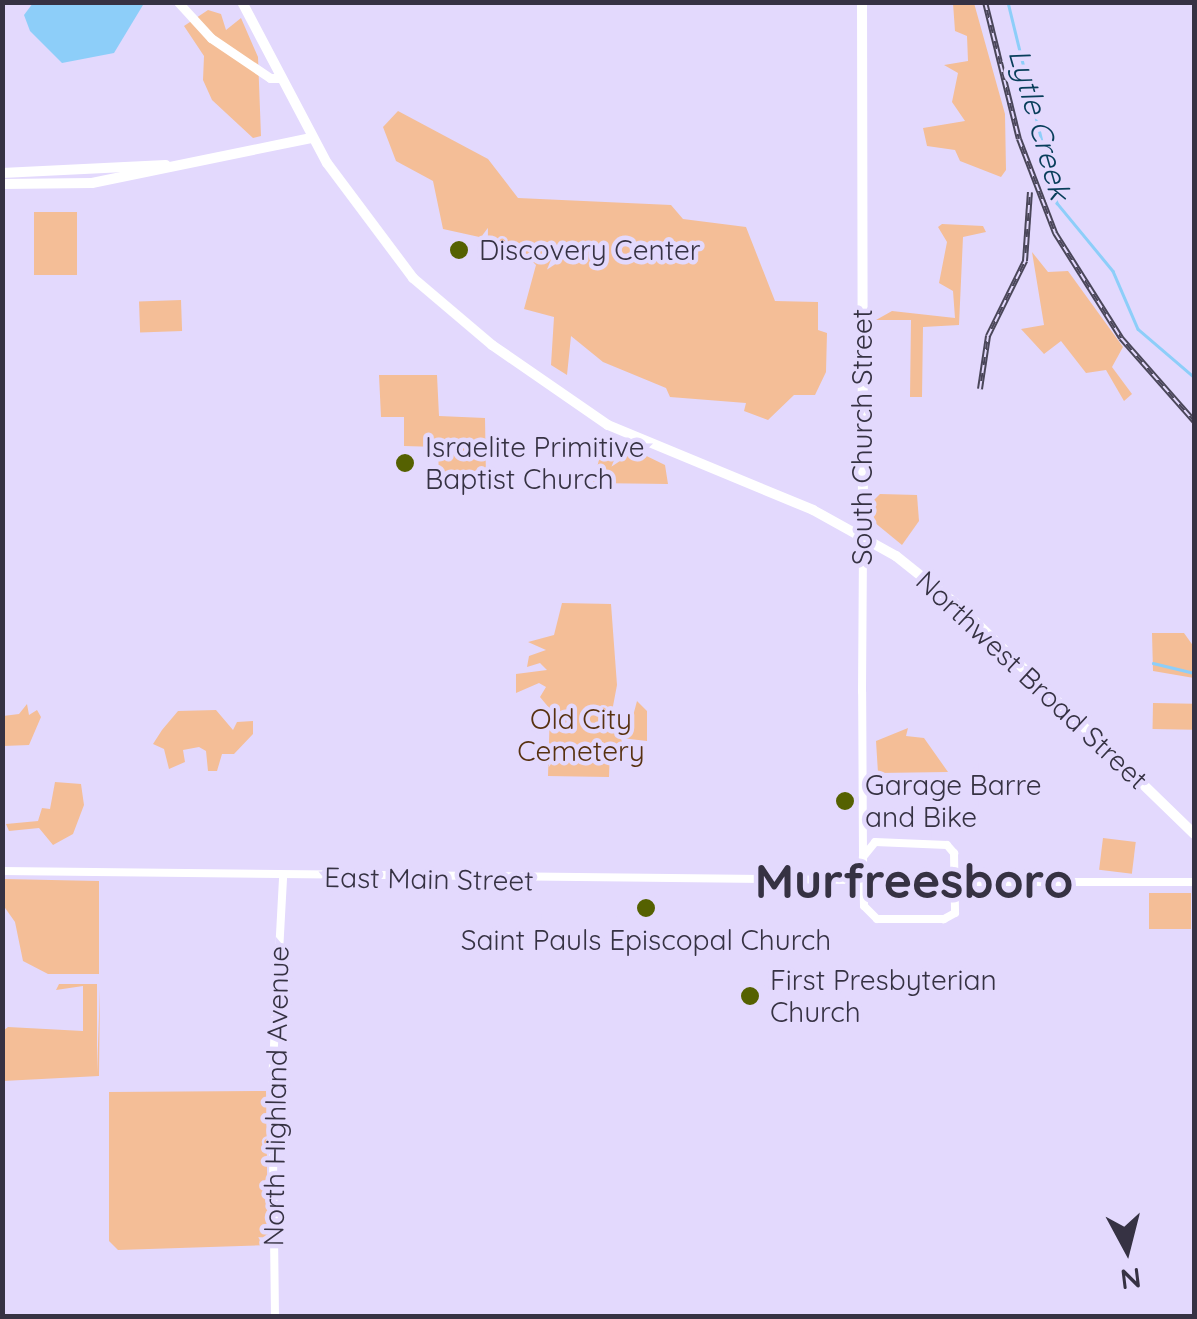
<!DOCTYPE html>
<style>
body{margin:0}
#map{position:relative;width:1197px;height:1319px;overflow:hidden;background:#e3d9fd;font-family:Quicksand,sans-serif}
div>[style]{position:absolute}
.green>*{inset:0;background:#f4be97;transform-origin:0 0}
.water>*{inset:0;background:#8dcef9}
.stream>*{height:2.5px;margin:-1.25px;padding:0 1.25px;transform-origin:1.25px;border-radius:1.25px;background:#8dcef9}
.tertiary>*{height:8px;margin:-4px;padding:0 4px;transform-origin:4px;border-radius:4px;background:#fff}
.secondary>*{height:9px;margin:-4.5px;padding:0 4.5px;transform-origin:4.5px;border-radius:4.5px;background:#fff}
.primary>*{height:10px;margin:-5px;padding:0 5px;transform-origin:5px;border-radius:5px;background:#fff}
.rail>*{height:6px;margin-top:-3px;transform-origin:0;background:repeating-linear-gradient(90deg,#e3d9fd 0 8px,#4a4659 0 16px);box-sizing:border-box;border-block:2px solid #4a4659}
.dots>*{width:28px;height:28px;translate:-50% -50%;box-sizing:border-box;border:5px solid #e3d9fd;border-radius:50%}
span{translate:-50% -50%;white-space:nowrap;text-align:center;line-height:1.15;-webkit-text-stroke:9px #e3d9fd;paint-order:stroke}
.poi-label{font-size:28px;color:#363243}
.left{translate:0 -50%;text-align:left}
.street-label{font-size:28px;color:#363243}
.park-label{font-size:28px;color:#573110}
.water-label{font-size:30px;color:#083e5a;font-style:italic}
.town-label{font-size:48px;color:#363243;font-weight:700}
.frame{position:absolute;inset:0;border:5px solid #363243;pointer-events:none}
.north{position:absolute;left:1077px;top:1199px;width:100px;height:100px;-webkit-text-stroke:8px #e3d9fd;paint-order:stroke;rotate:173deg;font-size:28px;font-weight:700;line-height:40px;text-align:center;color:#363243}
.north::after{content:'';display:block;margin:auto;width:35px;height:45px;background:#363243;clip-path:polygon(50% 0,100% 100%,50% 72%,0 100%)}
</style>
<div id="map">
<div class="green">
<i style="clip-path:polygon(953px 3px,974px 3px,1005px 114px,1006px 170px,1001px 177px,960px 161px,955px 150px,927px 146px,923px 128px,965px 121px,952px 102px,958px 73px,944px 65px,968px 61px,967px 36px,955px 31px)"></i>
<i style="clip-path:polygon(208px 10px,221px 14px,226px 30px,241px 18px,258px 57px,261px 136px,253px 138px,212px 100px,203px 80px,204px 56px,184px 26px)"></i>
<i style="clip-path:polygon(398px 111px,488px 159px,518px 198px,671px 205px,683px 219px,746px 227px,775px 301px,818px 302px,818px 330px,827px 333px,826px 372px,815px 395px,794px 395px,768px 420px,744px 411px,746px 403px,670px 397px,666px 388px,603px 362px,571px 336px,567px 375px,551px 365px,554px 317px,524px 309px,536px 265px,516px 245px,443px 229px,433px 181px,396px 161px,383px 127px)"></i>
<i style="left:34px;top:212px;width:43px;height:63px"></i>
<i style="clip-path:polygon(942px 224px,983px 226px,986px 232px,963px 237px,959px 325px,923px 327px,922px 397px,910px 397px,911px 320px,876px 320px,892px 311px,955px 318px,953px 291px,939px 283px,947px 242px,938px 227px)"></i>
<i style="clip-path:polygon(1032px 252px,1048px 272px,1068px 271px,1123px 347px,1112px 367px,1132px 394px,1124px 401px,1106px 370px,1086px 373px,1061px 341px,1044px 354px,1021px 329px,1044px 325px)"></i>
<i style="left:181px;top:300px;width:31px;height:42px;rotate:88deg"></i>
<i style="clip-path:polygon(379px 375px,437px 375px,439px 416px,485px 418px,486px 479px,439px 478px,438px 447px,404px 446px,404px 417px,381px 417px)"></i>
<i style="clip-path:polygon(603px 444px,603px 454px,620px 459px,628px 447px,665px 465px,668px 484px,593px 483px)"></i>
<i style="clip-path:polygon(880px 494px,917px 495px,919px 521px,902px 545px,874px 522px,873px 501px)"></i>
<i style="clip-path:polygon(562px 603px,611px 604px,617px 685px,610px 722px,616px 733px,629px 731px,637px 701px,647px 711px,647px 741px,621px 738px,626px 760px,610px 748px,609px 777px,548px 776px,550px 709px,540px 697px,546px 687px,539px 683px,516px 693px,516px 674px,547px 670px,540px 663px,527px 667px,529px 656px,546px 650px,528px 642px,554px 635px)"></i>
<i style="clip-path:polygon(1152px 633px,1184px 633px,1194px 647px,1194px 678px,1153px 671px)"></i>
<i style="left:1153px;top:703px;width:41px;height:26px;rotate:1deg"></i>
<i style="clip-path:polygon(27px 704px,29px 715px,37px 710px,41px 717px,29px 745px,3px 746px,3px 716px,19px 714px)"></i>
<i style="clip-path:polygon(216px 710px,233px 730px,237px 722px,253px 721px,253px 734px,234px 754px,222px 754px,217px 771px,208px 771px,206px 751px,199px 747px,183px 750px,185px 762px,169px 769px,164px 749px,153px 744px,162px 730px,178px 711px)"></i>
<i style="clip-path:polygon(908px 728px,906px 736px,924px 738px,948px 772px,878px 773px,876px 741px)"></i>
<i style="clip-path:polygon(55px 782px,81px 784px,84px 805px,73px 834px,53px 845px,39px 828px,9px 831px,6px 824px,38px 821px,42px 808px,50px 809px)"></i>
<i style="left:1103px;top:838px;width:33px;height:32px;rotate:7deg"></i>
<i style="clip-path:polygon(3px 879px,99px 881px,99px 974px,48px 974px,23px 961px,15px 922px,3px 905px)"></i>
<i style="left:1149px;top:893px;width:42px;height:36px"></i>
<i style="clip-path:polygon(59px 984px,97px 984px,97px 1073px,100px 988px,99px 1076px,3px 1081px,3px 1031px,8px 1027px,83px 1031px,83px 986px,56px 990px)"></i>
<i style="clip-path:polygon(266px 1091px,268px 1245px,118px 1250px,109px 1241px,109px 1092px)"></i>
</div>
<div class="water">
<i style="clip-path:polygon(33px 3px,143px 2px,143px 5px,114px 53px,62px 63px,30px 31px,24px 15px)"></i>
</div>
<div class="stream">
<i style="left:1008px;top:2px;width:207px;rotate:76.3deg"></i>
<i style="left:1057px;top:203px;width:88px;rotate:50.5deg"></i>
<i style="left:1113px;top:271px;width:63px;rotate:66.7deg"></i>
<i style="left:1138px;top:329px;width:74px;rotate:40.6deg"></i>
<i style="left:1153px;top:663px;width:42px;rotate:13.7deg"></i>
</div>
<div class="tertiary">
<i style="left:863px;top:857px;width:19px;rotate:-51deg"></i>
<i style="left:875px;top:842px;width:72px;rotate:2.4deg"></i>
<i style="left:947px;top:845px;width:11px;rotate:49deg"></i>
<i style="left:954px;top:853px;width:60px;rotate:89deg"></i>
<i style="left:955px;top:913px;width:13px;rotate:151deg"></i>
<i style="left:944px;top:919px;width:67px;rotate:180deg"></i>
<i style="left:877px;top:919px;width:18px;rotate:-135deg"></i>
<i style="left:864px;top:906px;width:49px;rotate:-91.2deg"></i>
<i style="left:863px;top:857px;width:165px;rotate:-90.3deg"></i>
<i style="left:862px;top:692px;width:157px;rotate:-89.6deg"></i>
<i style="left:2px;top:871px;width:853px;rotate:0.6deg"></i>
<i style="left:855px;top:880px;width:13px;rotate:45deg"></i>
<i style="left:953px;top:872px;width:16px;rotate:38deg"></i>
<i style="left:966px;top:882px;width:228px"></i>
<i style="left:275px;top:1316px;width:234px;rotate:-90.7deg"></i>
<i style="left:272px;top:1082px;width:206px;rotate:-86.9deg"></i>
</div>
<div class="secondary">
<i style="left:178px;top:2px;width:49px;rotate:47.5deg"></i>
<i style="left:211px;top:38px;width:71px;rotate:34.1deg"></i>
<i style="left:270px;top:78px;width:9px"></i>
</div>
<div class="primary">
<i style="left:242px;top:2px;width:182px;rotate:62.2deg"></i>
<i style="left:327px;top:163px;width:144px;rotate:53.2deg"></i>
<i style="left:413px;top:278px;width:104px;rotate:40.3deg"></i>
<i style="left:492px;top:345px;width:141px;rotate:34.6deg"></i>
<i style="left:608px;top:425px;width:222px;rotate:22.5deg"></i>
<i style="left:813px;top:510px;width:95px;rotate:29deg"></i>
<i style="left:896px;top:556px;width:82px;rotate:38.6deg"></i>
<i style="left:960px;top:607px;width:326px;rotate:44.1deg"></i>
<i style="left:862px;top:2px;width:532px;rotate:89.89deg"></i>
<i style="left:2px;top:173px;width:164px;rotate:-2.8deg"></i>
<i style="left:2px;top:184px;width:90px;rotate:-0.6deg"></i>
<i style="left:92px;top:183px;width:225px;rotate:-11.6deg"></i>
</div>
<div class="rail">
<i style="left:985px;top:2px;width:141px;rotate:76.1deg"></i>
<i style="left:1019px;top:139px;width:101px;rotate:69deg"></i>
<i style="left:1055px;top:233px;width:124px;rotate:57.8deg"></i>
<i style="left:1121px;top:338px;width:111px;rotate:48.7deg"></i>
<i style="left:980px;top:389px;width:54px;rotate:-81.4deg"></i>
<i style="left:988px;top:336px;width:84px;rotate:-63.7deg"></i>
<i style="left:1025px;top:261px;width:69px;rotate:-85.9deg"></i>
</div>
<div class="dots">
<i style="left:459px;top:250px;background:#556101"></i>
<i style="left:405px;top:463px;background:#556101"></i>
<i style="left:845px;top:801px;background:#556101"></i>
<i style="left:646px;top:908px;background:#556101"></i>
<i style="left:750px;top:996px;background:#556101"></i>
</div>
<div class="poi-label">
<span class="left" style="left:479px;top:250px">Discovery Center</span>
<span class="left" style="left:425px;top:463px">Israelite Primitive<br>Baptist Church</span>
<span class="left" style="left:865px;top:801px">Garage Barre<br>and Bike</span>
<span style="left:646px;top:940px">Saint Pauls Episcopal Church</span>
<span class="left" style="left:770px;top:996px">First Presbyterian<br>Church</span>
</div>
<div class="street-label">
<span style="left:862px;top:437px;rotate:-90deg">South Church Street</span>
<span style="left:1032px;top:680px;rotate:43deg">Northwest Broad Street</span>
<span style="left:429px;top:879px;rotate:1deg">East Main Street</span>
<span style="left:276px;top:1096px;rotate:-89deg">North Highland Avenue</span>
</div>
<div class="park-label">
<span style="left:581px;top:735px">Old City<br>Cemetery</span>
</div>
<div class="water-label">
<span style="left:1040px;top:124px;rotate:74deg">Lytle Creek</span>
</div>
<div class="town-label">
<span style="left:914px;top:881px">Murfreesboro</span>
</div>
<div class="frame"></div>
<div class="north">N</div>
</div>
